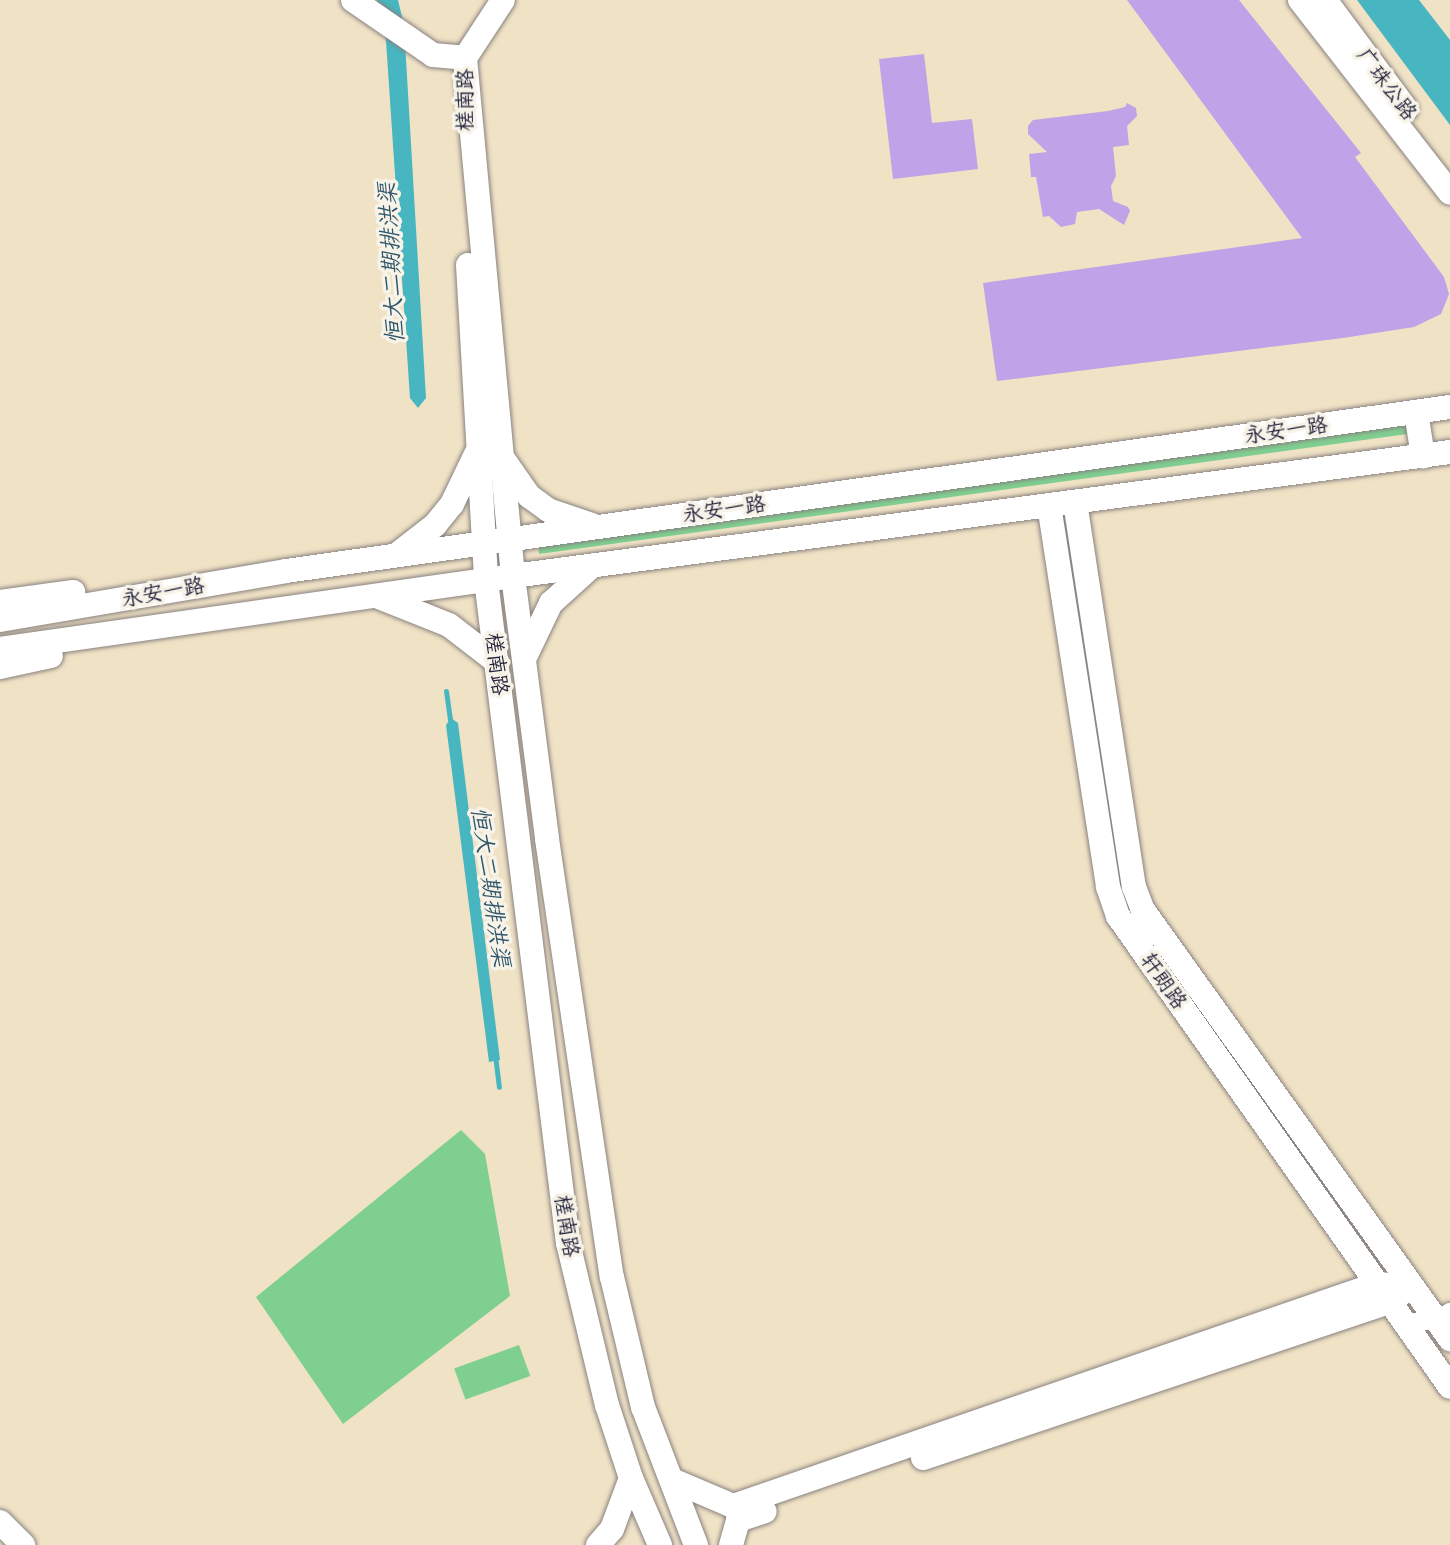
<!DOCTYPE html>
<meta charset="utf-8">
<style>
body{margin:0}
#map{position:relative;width:1450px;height:1545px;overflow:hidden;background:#f0e2c5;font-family:Sriracha,"LXGW WenKai TC",sans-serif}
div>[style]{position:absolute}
.green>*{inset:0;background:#7fcf90;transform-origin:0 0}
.water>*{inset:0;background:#47b6c0}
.stream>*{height:5px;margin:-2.5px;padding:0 2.5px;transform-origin:2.5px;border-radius:2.5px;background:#47b6c0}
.building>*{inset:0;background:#bfa2e7}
.roads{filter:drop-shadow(0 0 2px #898280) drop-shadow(0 0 2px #898280)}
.street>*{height:18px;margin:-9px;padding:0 9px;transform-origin:9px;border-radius:9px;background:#fff}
.secondary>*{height:24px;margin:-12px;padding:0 12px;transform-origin:12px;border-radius:12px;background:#fff}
span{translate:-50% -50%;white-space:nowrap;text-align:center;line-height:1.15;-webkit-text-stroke:7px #f7f3e8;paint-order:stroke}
.street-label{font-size:21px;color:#22223b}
.water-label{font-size:23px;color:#2f566a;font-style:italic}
</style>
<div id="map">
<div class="green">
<i style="clip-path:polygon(1406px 424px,1409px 433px,1407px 434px,539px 554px,538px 543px)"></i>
<i style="clip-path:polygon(461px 1130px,485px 1154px,510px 1296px,343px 1424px,256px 1297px)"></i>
<i style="left:519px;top:1345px;width:33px;height:69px;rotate:70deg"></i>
</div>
<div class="water">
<i style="clip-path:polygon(377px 0,398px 0,404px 25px,426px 398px,418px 408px,410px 398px,386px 41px)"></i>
<i style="clip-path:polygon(1357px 0,1419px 0,1450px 40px,1450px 125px)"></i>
<i style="clip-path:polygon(451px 718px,458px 723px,500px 1060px,489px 1062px,446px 725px)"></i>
</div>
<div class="stream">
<i style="left:446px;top:691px;width:35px;rotate:82deg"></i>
<i style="left:495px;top:1055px;width:32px;rotate:83deg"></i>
</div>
<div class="building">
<i style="clip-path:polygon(1127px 0,1239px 0,1361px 153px,1355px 157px,1444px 277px,1449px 294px,1441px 314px,1414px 327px,1343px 338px,997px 381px,983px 283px,1302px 238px)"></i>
<i style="clip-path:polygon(924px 54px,932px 123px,972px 119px,978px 169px,893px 179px,879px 59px)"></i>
<i style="clip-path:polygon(1127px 103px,1136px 108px,1137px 116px,1127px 126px,1129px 145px,1113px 147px,1116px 176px,1111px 186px,1113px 201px,1128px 207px,1130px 211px,1124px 225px,1099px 209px,1077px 212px,1075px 224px,1061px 227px,1049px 216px,1043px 217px,1036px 177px,1031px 177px,1029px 154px,1047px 152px,1028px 134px,1028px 126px,1033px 120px,1108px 111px,1125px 107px)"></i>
</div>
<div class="roads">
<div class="street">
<i style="left:1404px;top:1323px;width:33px;rotate:-5deg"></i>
<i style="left:1437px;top:1320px;width:15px;rotate:-32deg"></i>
</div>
<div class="secondary">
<i style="left:353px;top:0;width:97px;rotate:34.5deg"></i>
<i style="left:433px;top:55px;width:32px;rotate:5deg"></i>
<i style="left:1300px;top:0;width:244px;rotate:52.1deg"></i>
<i style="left:1325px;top:0;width:136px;rotate:53.4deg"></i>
<i style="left:465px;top:58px;width:520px;rotate:84.71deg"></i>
<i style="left:513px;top:576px;width:265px;rotate:82.6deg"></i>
<i style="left:547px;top:839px;width:443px;rotate:81.6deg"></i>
<i style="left:612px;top:1277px;width:134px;rotate:76.6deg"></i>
<i style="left:643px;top:1407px;width:148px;rotate:69deg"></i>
<i style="left:465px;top:58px;width:69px;rotate:-56.8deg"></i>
<i style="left:468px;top:265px;width:316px;rotate:86.7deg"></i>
<i style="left:486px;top:580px;width:668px;rotate:82.95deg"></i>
<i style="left:568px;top:1243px;width:167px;rotate:76.5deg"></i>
<i style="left:607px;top:1405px;width:77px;rotate:71.8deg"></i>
<i style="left:631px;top:1478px;width:73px;rotate:66.6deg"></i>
<i style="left:1416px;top:412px;width:45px;rotate:81deg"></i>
<i style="left:504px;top:460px;width:44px;rotate:55.2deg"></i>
<i style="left:529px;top:496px;width:24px;rotate:36deg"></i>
<i style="left:548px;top:510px;width:46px;rotate:18.8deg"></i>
<i style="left:1075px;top:502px;width:389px;rotate:81.3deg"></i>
<i style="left:1134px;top:887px;width:25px;rotate:69deg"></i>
<i style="left:1143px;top:910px;width:528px;rotate:54.41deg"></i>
<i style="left:1049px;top:505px;width:387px;rotate:81.2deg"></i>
<i style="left:1108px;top:887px;width:31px;rotate:71deg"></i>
<i style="left:1118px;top:916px;width:576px;rotate:54.82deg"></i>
<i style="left:399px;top:553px;width:46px;rotate:-37.9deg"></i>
<i style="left:435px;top:525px;width:27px;rotate:-51deg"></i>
<i style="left:452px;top:504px;width:55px;rotate:-64.4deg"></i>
<i style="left:379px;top:597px;width:75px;rotate:21.8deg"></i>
<i style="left:449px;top:625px;width:61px;rotate:37.6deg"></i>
<i style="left:0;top:602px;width:74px;rotate:-7.8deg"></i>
<i style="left:0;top:620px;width:290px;rotate:-9.7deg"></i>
<i style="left:286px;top:571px;width:1175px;rotate:-8.02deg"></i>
<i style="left:0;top:649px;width:518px;rotate:-8.1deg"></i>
<i style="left:513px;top:576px;width:945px;rotate:-7.54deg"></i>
<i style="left:524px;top:659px;width:62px;rotate:-64.3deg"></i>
<i style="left:551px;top:603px;width:55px;rotate:-42.1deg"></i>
<i style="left:0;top:667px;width:52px;rotate:-12.2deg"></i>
<i style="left:923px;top:1458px;width:491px;rotate:-18.5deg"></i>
<i style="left:1389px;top:1302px;width:14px;rotate:-34deg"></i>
<i style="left:672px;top:1480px;width:66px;rotate:23.1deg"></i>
<i style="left:733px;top:1506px;width:681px;rotate:-19.02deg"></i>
<i style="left:1377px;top:1284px;width:14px;rotate:4deg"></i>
<i style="left:0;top:1522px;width:33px;rotate:45deg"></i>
<i style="left:598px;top:1545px;width:21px;rotate:-49deg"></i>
<i style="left:612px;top:1529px;width:54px;rotate:-69.6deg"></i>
<i style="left:731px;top:1545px;width:26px;rotate:-74deg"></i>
<i style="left:738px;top:1520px;width:28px;rotate:-18deg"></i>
</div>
</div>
<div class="street-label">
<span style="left:1387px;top:84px;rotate:53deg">广珠公路</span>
<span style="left:465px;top:100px;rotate:-90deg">槎南路</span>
<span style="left:1286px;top:430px;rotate:-8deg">永安一路</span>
<span style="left:724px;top:509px;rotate:-8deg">永安一路</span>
<span style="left:163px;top:592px;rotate:-10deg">永安一路</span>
<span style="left:497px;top:664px;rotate:83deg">槎南路</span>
<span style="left:1164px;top:981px;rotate:55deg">轩朗路</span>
<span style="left:567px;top:1226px;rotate:81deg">槎南路</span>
</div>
<div class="water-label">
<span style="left:392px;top:263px;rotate:-93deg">恒大二期排洪渠</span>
<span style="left:490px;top:887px;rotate:82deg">恒大二期排洪渠</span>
</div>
</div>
